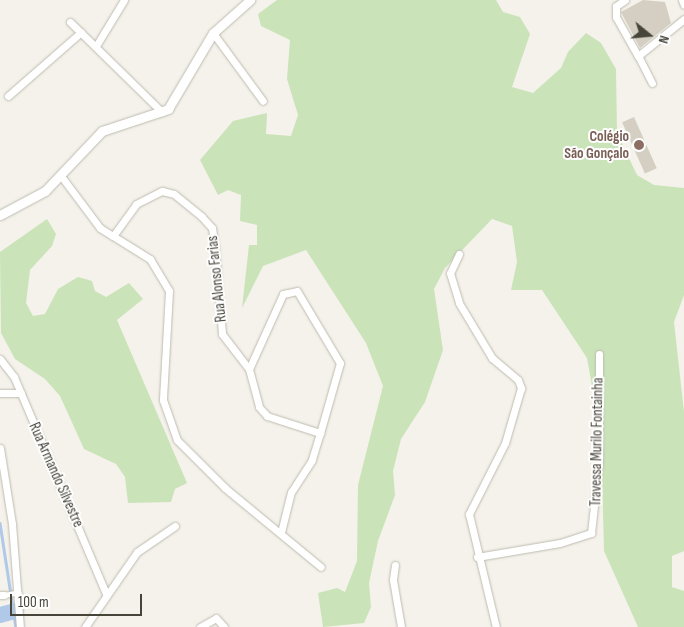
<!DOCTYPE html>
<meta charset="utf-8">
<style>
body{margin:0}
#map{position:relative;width:684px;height:627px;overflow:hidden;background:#f4f2eb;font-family:"Sofia Sans Condensed",sans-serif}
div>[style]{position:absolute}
.green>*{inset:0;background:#cae3b9}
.stream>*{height:2.5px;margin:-1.25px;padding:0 1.25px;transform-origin:1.25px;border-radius:1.25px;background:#b0c9e8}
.river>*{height:16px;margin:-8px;padding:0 8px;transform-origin:8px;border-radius:8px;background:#b0c9e8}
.building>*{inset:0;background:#d4cfc2;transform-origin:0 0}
.roads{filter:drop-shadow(0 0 1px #bebbaf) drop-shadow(0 0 1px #bebbaf)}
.pedestrian>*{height:5px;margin:-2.5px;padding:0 2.5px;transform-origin:2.5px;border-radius:2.5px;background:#fff}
.minor>*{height:7px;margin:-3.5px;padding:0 3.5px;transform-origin:3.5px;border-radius:3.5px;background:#fff}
.tertiary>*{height:9px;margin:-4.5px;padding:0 4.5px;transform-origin:4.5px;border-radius:4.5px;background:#fff}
.dots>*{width:14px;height:14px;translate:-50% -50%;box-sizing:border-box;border:2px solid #fff;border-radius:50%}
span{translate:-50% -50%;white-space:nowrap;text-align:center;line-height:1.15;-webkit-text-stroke:4px #fff;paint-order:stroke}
.education-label{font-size:15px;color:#785e54;font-weight:700}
.right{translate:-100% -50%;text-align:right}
.street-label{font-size:15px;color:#47443a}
.north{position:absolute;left:624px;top:10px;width:50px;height:50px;-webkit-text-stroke:4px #fff;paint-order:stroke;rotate:107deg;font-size:14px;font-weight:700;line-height:20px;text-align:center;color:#47443a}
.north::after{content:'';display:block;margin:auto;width:18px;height:22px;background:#47443a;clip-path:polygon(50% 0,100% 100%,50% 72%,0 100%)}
.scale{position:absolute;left:10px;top:594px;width:132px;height:22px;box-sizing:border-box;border:2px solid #47443a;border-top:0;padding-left:6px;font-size:15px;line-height:18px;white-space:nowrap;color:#47443a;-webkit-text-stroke:4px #fff;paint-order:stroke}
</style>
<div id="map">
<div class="green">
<i style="clip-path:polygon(277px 0,496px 0,503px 12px,520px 17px,530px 34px,512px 87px,533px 93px,561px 68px,568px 52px,586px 33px,601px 43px,616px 69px,617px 133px,637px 175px,654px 185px,684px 188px,684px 295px,674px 322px,684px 412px,684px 551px,672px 556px,672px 587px,684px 591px,684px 627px,638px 627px,604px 551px,601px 436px,587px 358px,542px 290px,511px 290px,517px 262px,512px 226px,492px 219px,445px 268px,434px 289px,443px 350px,425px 402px,401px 439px,393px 471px,395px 495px,378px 541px,369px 583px,371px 607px,364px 623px,323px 627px,318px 593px,337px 588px,345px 592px,357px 561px,358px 485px,383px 386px,366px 343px,306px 250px,263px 266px,242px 308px,249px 245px,257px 245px,257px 225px,240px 221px,241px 195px,228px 190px,218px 195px,200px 160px,233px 121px,267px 113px,266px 134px,291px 136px,298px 115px,287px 79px,290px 40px,261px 26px,258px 14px)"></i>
<i style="clip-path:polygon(47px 219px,56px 234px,52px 246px,30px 270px,26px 303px,33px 316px,45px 314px,58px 289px,78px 277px,92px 281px,95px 291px,106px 297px,129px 283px,143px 299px,117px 320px,187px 483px,175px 489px,171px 502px,128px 503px,125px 477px,116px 464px,84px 449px,60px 396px,45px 379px,15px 359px,1px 333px,0 252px)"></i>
</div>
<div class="stream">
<i style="left:0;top:523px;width:105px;rotate:81.3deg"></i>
</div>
<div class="river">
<i style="left:0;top:615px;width:16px;rotate:-15deg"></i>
</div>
<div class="building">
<i style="clip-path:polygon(643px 0,665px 2px,671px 23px,640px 48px,621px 12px)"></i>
<i style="left:634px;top:117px;width:56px;height:13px;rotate:66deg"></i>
</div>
<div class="roads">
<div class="pedestrian">
<i style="left:4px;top:595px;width:15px;rotate:-11deg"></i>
</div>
<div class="minor">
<i style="left:625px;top:0;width:11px;rotate:146deg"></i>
<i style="left:616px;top:6px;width:11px;rotate:90deg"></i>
<i style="left:616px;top:17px;width:45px;rotate:60.6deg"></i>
<i style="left:682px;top:0;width:5px;rotate:68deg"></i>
<i style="left:70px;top:22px;width:129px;rotate:44.4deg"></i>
<i style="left:213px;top:33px;width:84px;rotate:53.7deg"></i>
<i style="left:96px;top:46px;width:54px;rotate:-58.7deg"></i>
<i style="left:652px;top:83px;width:30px;rotate:-117deg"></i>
<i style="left:638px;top:56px;width:59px;rotate:-38.8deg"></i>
<i style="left:8px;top:96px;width:97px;rotate:-41.2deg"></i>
<i style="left:61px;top:176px;width:65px;rotate:53.1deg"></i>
<i style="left:100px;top:228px;width:15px;rotate:32deg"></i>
<i style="left:113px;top:236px;width:39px;rotate:-54deg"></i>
<i style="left:136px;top:204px;width:29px;rotate:-27deg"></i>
<i style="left:162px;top:191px;width:12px;rotate:14deg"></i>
<i style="left:174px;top:194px;width:36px;rotate:39deg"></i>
<i style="left:202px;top:217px;width:15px;rotate:48deg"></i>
<i style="left:212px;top:228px;width:20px;rotate:81deg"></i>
<i style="left:215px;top:248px;width:86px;rotate:85.3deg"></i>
<i style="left:222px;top:334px;width:44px;rotate:52.4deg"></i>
<i style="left:249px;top:369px;width:82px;rotate:-65.6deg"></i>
<i style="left:283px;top:294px;width:14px;rotate:-12deg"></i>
<i style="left:297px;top:291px;width:84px;rotate:59.2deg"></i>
<i style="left:340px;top:363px;width:73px;rotate:105.9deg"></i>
<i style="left:113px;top:236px;width:44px;rotate:31.9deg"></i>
<i style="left:150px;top:259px;width:37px;rotate:59deg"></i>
<i style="left:169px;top:291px;width:109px;rotate:93.2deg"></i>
<i style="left:163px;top:400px;width:42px;rotate:70.7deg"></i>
<i style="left:177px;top:440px;width:68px;rotate:45deg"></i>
<i style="left:225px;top:488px;width:124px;rotate:39.5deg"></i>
<i style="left:459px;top:254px;width:21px;rotate:115deg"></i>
<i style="left:450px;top:273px;width:31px;rotate:73deg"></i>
<i style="left:459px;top:303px;width:64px;rotate:59deg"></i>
<i style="left:492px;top:358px;width:34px;rotate:40deg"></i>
<i style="left:518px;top:380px;width:9px;rotate:69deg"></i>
<i style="left:521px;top:388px;width:57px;rotate:106.2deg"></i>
<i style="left:505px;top:443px;width:80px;rotate:116.9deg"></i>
<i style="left:469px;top:514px;width:116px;rotate:76.6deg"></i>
<i style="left:0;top:359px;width:23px;rotate:52deg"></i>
<i style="left:14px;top:377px;width:236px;rotate:67deg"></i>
<i style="left:249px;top:369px;width:39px;rotate:75deg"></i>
<i style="left:259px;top:407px;width:12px;rotate:48deg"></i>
<i style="left:267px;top:416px;width:56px;rotate:17.8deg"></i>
<i style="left:320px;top:433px;width:28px;rotate:107deg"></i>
<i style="left:312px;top:460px;width:38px;rotate:123deg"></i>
<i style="left:291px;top:492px;width:41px;rotate:104deg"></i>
<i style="left:0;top:393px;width:21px"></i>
<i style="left:0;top:448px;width:77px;rotate:81deg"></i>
<i style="left:12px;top:524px;width:103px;rotate:85.6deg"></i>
<i style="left:477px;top:557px;width:84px;rotate:-9.6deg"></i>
<i style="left:560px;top:543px;width:33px;rotate:-18deg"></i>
<i style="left:591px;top:533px;width:73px;rotate:-83.7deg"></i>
<i style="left:599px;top:460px;width:106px;rotate:-90deg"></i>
<i style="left:395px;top:565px;width:15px;rotate:98deg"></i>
<i style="left:393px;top:580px;width:48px;rotate:80.3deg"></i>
<i style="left:0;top:595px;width:4px"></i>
<i style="left:85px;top:627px;width:91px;rotate:-55.3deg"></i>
<i style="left:137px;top:552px;width:46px;rotate:-34.4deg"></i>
<i style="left:200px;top:627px;width:18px;rotate:-29deg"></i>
<i style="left:216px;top:618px;width:12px;rotate:48deg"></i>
</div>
<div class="tertiary">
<i style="left:0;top:215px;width:51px;rotate:-28.1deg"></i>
<i style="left:45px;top:191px;width:83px;rotate:-46.5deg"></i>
<i style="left:102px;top:131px;width:70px;rotate:-18.4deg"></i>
<i style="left:168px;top:109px;width:88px;rotate:-59.4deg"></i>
<i style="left:213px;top:33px;width:50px;rotate:-41.7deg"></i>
</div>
</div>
<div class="dots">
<i style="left:639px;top:145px;background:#8d6e63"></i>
</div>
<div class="education-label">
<span class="right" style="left:629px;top:145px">Colégio<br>São Gonçalo</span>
</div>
<div class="street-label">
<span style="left:217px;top:279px;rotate:-96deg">Rua Alonso Farias</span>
<span style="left:597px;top:442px;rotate:-89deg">Travessa Murilo Fontainha</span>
<span style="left:56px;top:475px;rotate:66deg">Rua Armando Silvestre</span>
</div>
<div class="north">N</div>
<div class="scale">100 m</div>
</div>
